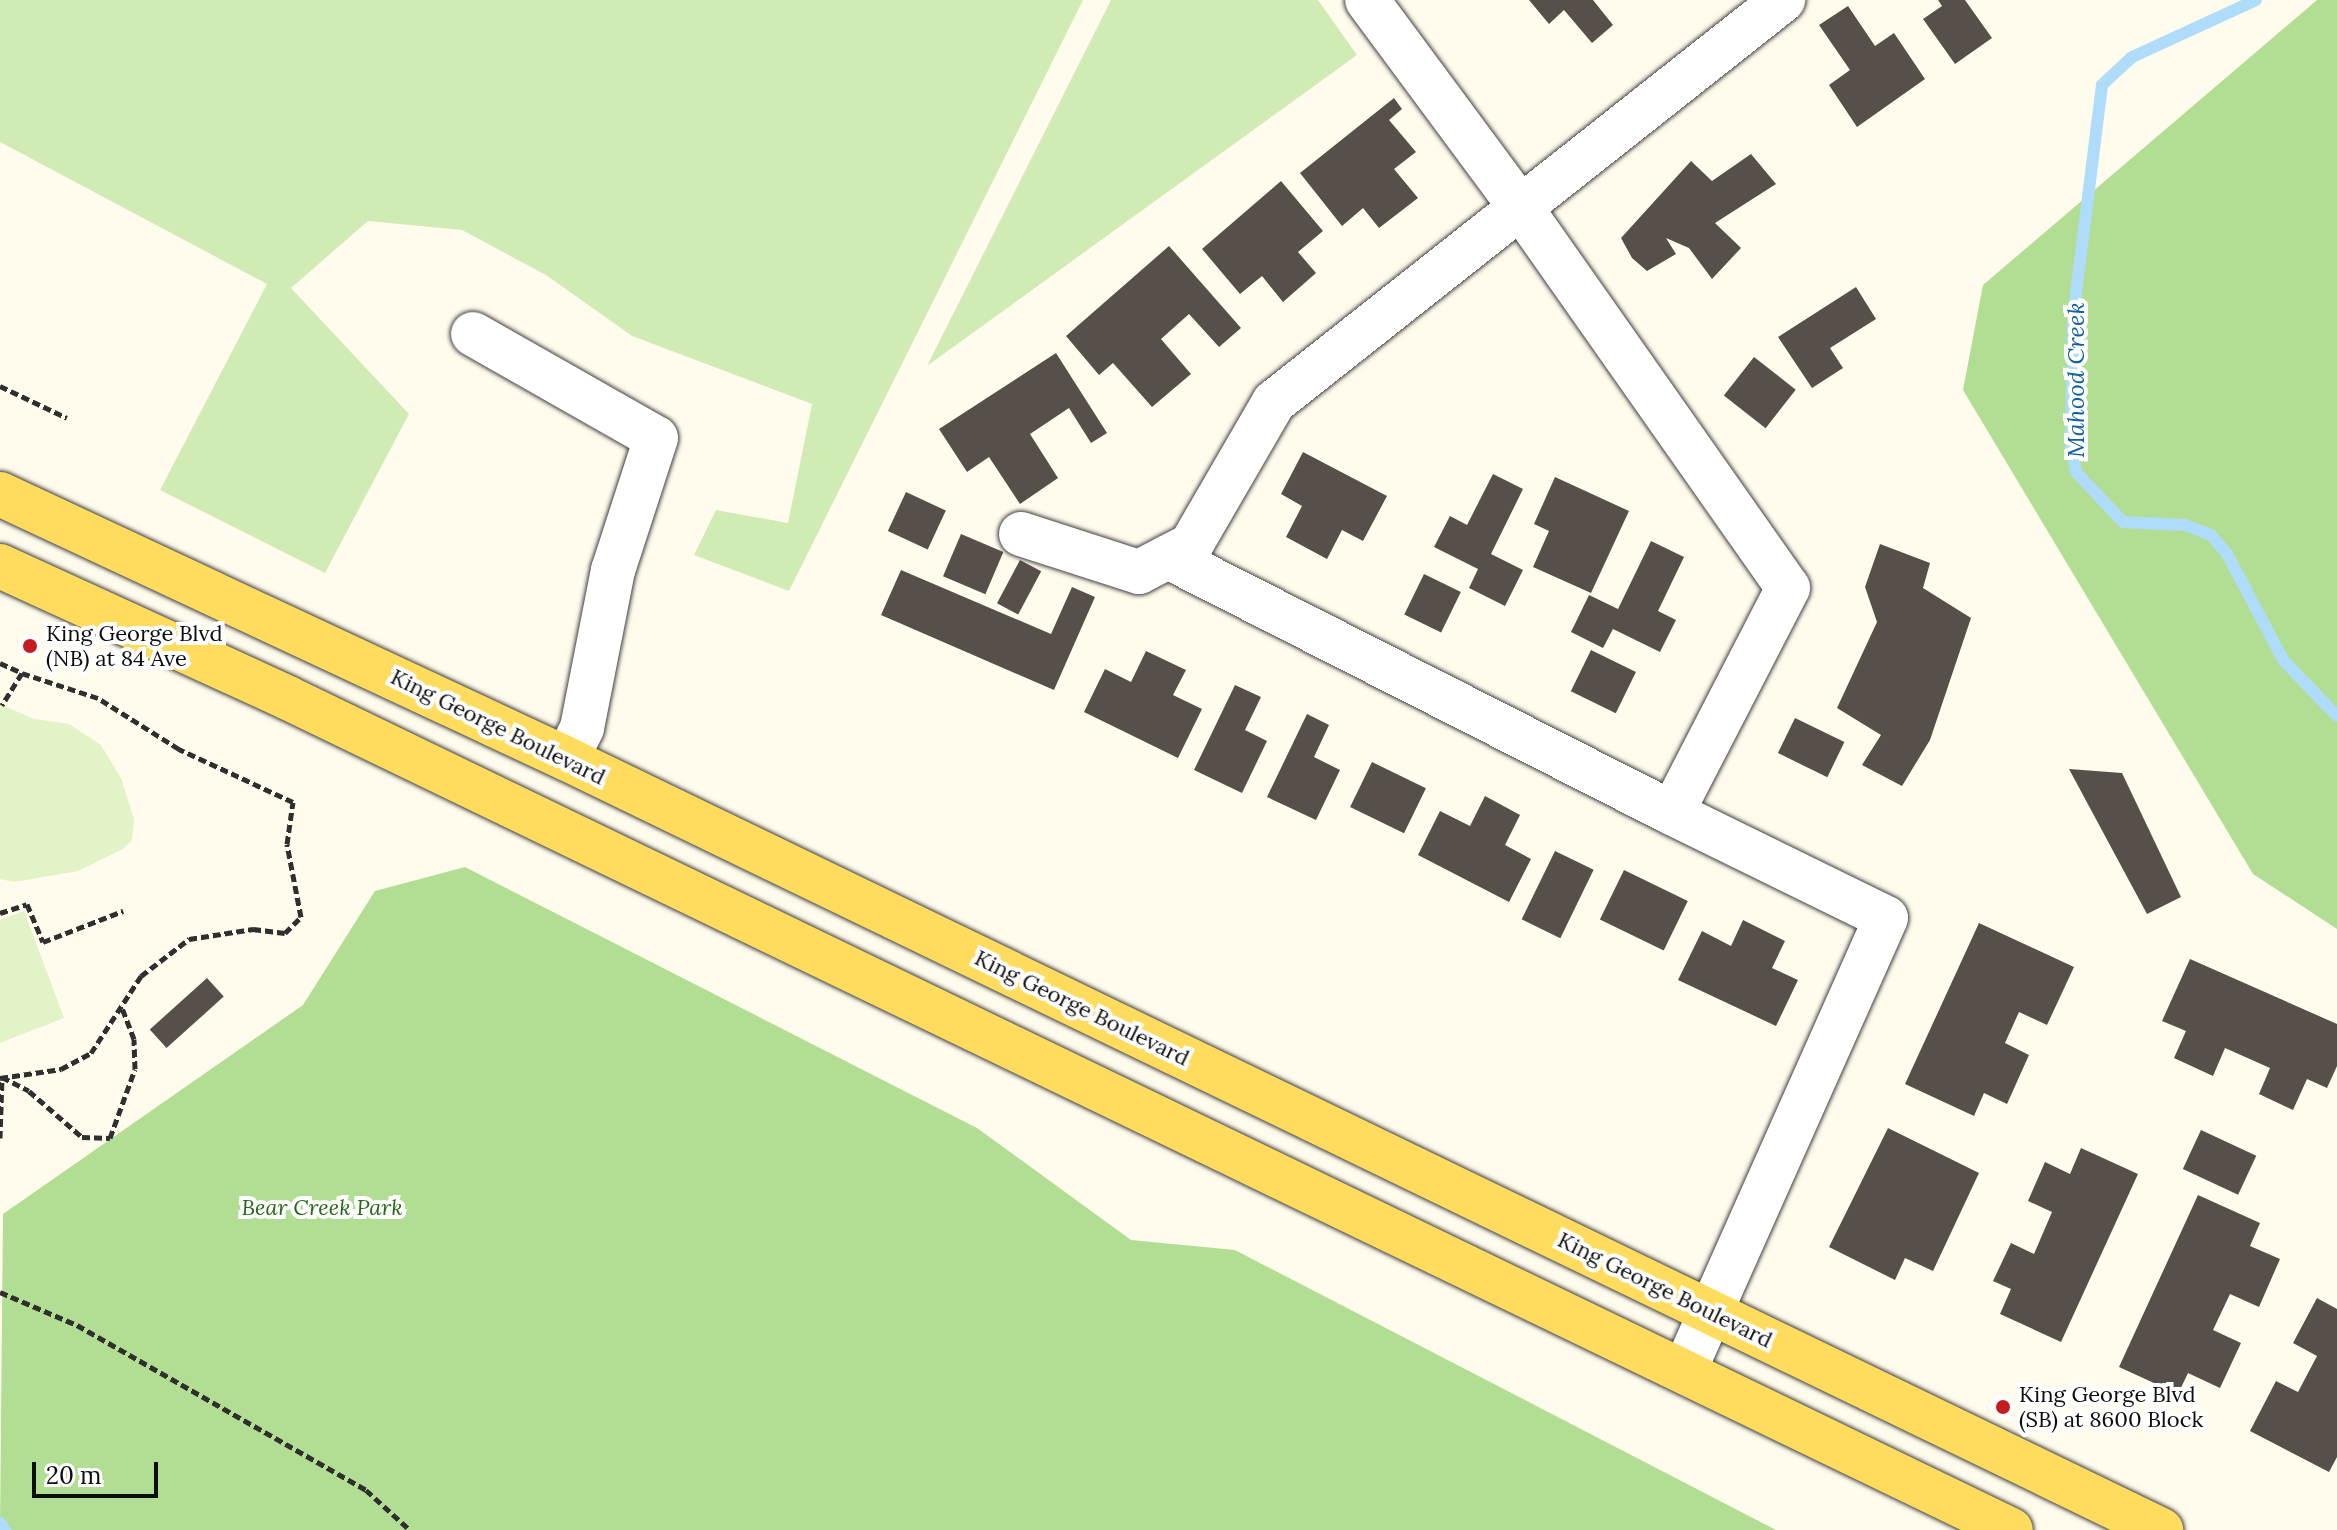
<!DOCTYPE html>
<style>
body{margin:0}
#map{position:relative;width:2337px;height:1530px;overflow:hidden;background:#fffced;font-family:Lora,serif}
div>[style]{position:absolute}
.green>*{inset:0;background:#d0ecb4}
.forest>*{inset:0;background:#b2de93}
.pitch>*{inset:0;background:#e2f3c7}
.stream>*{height:12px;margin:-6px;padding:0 6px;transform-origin:6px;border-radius:6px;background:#aedcfa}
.building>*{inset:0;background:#574f49;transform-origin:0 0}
.path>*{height:5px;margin-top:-2.5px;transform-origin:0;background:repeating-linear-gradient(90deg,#2f2f2f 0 8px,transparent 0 12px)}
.roads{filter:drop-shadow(0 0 2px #404040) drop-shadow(0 0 2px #404040)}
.minor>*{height:44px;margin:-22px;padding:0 22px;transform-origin:22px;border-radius:22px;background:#fff}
.major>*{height:44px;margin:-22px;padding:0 22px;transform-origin:22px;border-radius:22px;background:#ffdc5d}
.dots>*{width:22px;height:22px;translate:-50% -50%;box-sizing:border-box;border:4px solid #fff;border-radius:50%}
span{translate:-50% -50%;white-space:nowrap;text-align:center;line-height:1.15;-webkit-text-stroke:8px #fff;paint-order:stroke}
.poi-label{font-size:22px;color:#0d0d0d}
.left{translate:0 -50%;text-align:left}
.street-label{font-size:22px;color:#0d0d0d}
.park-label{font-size:22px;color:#286919;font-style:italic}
.water-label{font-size:24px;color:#0e60a7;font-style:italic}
.scale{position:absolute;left:32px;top:1462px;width:126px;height:36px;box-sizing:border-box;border:4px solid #0d0d0d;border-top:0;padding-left:10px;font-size:24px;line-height:28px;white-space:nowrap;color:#0d0d0d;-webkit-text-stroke:6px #fff;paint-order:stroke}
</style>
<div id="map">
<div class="green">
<i style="clip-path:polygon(0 0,1083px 0,789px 591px,694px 555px,716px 510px,788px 523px,812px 404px,632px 336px,546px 275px,462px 230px,368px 221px,291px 288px,409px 414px,325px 573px,160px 490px,267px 284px,0 142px)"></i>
<i style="clip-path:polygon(1111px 0,1318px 0,1357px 55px,927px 366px)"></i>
</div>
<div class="forest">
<i style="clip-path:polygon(2317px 0,2337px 0,2337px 929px,2253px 874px,1963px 390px,1983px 285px)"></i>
<i style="clip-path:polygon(465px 867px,977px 1128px,1131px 1240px,1235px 1250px,1776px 1530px,0 1530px,3px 1214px,303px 1005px,375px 891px)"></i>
</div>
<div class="pitch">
<i style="clip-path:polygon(0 704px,34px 719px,69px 724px,101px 745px,122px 780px,134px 820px,132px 840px,123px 849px,78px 871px,14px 882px,0 879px)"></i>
<i style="clip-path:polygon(24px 911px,64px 1018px,0 1043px,0 920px)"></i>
</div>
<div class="stream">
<i style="left:2256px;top:0;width:136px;rotate:155.3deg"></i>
<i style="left:2132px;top:57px;width:41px;rotate:137deg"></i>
<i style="left:2102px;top:85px;width:236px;rotate:97.1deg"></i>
<i style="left:2073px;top:319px;width:127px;rotate:90.9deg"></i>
<i style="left:2071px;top:446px;width:26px;rotate:79deg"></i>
<i style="left:2076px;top:472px;width:69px;rotate:46.8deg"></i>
<i style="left:2123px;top:522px;width:62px;rotate:2.8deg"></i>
<i style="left:2185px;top:525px;width:28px;rotate:21deg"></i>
<i style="left:2211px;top:535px;width:25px;rotate:50deg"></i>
<i style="left:2227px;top:554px;width:121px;rotate:62deg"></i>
<i style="left:2284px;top:661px;width:76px;rotate:46.1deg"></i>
<i style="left:0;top:1523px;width:9px;rotate:54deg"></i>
</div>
<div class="building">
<i style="clip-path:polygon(1529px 0,1593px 0,1613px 25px,1592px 43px,1564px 10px,1549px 24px)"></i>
<i style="clip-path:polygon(1938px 0,1965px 0,1992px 38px,1955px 64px,1923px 19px,1942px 6px)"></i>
<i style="clip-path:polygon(1848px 6px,1875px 46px,1894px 33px,1925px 79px,1857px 127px,1829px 85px,1850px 70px,1819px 25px)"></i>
<i style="clip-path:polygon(1394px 98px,1402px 109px,1389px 120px,1416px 152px,1394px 169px,1418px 198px,1379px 228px,1363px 208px,1342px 226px,1300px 173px)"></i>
<i style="clip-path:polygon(1751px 154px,1776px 184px,1715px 223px,1741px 248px,1712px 279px,1689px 248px,1666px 238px,1676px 254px,1647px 271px,1632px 258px,1621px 238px,1691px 161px,1712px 181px)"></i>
<i style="clip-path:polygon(1281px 181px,1323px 231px,1298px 252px,1316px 273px,1283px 302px,1262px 276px,1240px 294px,1202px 249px)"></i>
<i style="clip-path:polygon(1169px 246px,1241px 328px,1219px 347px,1189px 314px,1161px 339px,1191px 374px,1152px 407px,1113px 363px,1099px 375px,1066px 336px)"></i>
<i style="clip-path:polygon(1856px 287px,1876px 319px,1830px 348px,1843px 368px,1812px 388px,1778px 337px)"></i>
<i style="clip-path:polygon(1056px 353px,1107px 433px,1091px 443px,1069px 408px,1030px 434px,1058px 478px,1020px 504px,989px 457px,967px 472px,939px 429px)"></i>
<i style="left:1754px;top:357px;width:53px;height:49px;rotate:38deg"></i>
<i style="clip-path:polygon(1303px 452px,1387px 496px,1363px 541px,1342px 530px,1327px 559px,1286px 537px,1302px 506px,1281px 494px)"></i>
<i style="clip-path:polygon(1493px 474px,1523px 489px,1491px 554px,1523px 570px,1505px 606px,1469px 588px,1478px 569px,1434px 547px,1450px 516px,1467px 525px)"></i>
<i style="clip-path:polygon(1555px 477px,1629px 511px,1591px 593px,1533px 567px,1549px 531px,1534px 524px)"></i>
<i style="left:906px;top:492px;width:44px;height:43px;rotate:25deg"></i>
<i style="left:961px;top:534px;width:46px;height:46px;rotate:23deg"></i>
<i style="clip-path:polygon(1651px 541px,1684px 557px,1658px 611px,1676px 620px,1660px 652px,1613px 629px,1603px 648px,1571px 632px,1589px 595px,1618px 609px)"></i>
<i style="clip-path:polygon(1880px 544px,1930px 563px,1923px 588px,1971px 618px,1930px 740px,1902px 786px,1862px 765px,1881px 735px,1837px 708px,1877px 622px,1865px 587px)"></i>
<i style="left:1020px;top:560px;width:24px;height:49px;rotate:28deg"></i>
<i style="clip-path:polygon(901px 570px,1051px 634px,1072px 587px,1095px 597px,1054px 690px,881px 615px)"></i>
<i style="left:1424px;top:574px;width:41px;height:45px;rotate:26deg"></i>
<i style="left:1591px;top:650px;width:50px;height:46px;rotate:26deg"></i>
<i style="clip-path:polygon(1146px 651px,1186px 670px,1173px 695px,1202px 709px,1178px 758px,1084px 712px,1105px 669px,1131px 682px)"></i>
<i style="clip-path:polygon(1235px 685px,1261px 697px,1245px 730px,1267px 741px,1242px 793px,1194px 770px)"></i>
<i style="clip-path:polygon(1307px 714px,1329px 725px,1314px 757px,1340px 770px,1316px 820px,1267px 797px)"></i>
<i style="left:1795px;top:718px;width:55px;height:39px;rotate:26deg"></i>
<i style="left:1372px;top:762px;width:60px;height:50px;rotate:26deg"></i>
<i style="clip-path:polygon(2069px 769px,2122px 773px,2181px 897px,2147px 914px)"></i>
<i style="clip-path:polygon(1485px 796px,1520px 815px,1505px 845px,1531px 859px,1509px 902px,1418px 855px,1440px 811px,1470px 826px)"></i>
<i style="left:1555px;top:851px;width:43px;height:76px;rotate:26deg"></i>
<i style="left:1624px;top:870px;width:71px;height:55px;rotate:26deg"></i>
<i style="clip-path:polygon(1743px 920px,1785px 941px,1772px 968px,1798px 980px,1776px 1026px,1678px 980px,1702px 931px,1731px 946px)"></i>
<i style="clip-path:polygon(1979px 923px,2074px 967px,2047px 1025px,2019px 1012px,2005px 1043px,2029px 1055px,2007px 1104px,1984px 1093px,1974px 1116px,1905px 1084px)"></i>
<i style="clip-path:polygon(2190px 959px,2337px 1024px,2337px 1066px,2327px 1088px,2307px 1079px,2293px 1110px,2259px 1094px,2270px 1068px,2225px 1048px,2213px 1076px,2174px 1058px,2186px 1031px,2162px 1021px)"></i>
<i style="left:207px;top:978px;width:25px;height:77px;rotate:48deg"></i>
<i style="clip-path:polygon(1888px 1128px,1979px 1173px,1933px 1271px,1905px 1258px,1895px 1280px,1829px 1247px)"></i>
<i style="left:2201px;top:1130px;width:61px;height:43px;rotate:25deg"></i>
<i style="clip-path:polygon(2081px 1148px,2138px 1174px,2061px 1342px,2000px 1314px,2011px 1289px,1993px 1281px,2011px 1243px,2034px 1254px,2052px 1212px,2028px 1201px,2045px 1162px,2070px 1174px)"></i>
<i style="clip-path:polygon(2198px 1195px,2260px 1223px,2250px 1246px,2280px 1259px,2259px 1307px,2230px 1294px,2213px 1330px,2241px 1343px,2220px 1388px,2188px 1373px,2178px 1394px,2119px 1367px)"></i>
<i style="clip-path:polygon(2317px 1298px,2337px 1309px,2337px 1457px,2329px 1472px,2250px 1431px,2276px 1381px,2298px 1392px,2317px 1356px,2293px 1343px)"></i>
</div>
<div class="path">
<i style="left:0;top:386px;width:74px;rotate:25.5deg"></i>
<i style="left:0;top:663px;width:24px;rotate:24deg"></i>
<i style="left:22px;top:673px;width:38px;rotate:122deg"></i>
<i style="left:0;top:913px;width:28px;rotate:-18deg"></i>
<i style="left:27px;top:904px;width:41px;rotate:67.2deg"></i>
<i style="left:43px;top:942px;width:86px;rotate:-21.2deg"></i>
<i style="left:0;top:1078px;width:62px;rotate:-8.4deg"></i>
<i style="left:61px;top:1069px;width:34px;rotate:-28deg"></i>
<i style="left:91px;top:1053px;width:92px;rotate:-57deg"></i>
<i style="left:141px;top:976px;width:61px;rotate:-37.6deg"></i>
<i style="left:189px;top:939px;width:65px;rotate:-8.9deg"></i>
<i style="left:253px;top:929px;width:32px;rotate:7deg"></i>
<i style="left:285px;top:933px;width:23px;rotate:-45deg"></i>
<i style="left:301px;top:917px;width:74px;rotate:-100.9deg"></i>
<i style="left:287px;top:844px;width:42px;rotate:-81.9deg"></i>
<i style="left:293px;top:802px;width:126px;rotate:-155.1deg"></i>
<i style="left:179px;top:749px;width:96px;rotate:-147.8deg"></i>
<i style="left:98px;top:698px;width:80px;rotate:-161.8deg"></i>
<i style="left:0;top:1138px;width:61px;rotate:-88.1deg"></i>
<i style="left:2px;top:1077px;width:30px;rotate:27deg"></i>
<i style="left:29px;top:1091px;width:70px;rotate:41deg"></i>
<i style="left:82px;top:1137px;width:28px;rotate:2deg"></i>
<i style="left:110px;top:1138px;width:73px;rotate:-70.1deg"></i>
<i style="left:135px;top:1069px;width:30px;rotate:-92deg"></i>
<i style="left:134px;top:1039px;width:36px;rotate:-111deg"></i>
<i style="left:0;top:1292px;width:84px;rotate:23.2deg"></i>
<i style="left:77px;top:1325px;width:333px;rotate:29.7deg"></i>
<i style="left:366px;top:1490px;width:59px;rotate:42.3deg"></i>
</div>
<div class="roads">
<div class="minor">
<i style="left:1367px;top:0;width:259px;rotate:53.5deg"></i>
<i style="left:1521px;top:208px;width:464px;rotate:54.9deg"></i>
<i style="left:1788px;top:588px;width:253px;rotate:117.3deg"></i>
<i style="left:1672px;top:813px;width:238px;rotate:26.1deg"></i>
<i style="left:1886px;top:918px;width:496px;rotate:114deg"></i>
<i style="left:473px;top:334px;width:210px;rotate:29.6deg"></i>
<i style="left:656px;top:438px;width:139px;rotate:108deg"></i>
<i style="left:613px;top:570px;width:161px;rotate:101.1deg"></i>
<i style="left:582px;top:728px;width:34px;rotate:116deg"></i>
<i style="left:1021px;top:534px;width:124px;rotate:17.9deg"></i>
<i style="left:1139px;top:572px;width:59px;rotate:-27.4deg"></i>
<i style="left:1191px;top:545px;width:165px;rotate:-59.9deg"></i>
<i style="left:1274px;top:402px;width:649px;rotate:-38.3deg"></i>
<i style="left:1168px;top:557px;width:565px;rotate:26.93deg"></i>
</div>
<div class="major">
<i style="left:0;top:494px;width:626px;rotate:25.05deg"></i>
<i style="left:567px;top:759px;width:1771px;rotate:25.81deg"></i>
<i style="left:0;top:566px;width:317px;rotate:24.6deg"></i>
<i style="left:288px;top:698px;width:1913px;rotate:25.77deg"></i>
</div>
</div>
<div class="dots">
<i style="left:30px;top:646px;background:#c61c20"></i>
<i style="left:2003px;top:1407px;background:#c61c20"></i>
</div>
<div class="poi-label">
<span class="left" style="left:46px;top:646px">King George Blvd<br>(NB) at 84 Ave</span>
<span class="left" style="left:2019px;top:1407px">King George Blvd<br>(SB) at 8600 Block</span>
</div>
<div class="street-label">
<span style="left:498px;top:727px;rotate:26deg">King George Boulevard</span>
<span style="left:1082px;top:1008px;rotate:26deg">King George Boulevard</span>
<span style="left:1665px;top:1290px;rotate:26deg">King George Boulevard</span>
</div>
<div class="park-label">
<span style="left:322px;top:1208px">Bear Creek Park</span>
</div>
<div class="water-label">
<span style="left:2076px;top:380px;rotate:-90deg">Mahood Creek</span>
</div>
<div class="scale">20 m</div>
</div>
